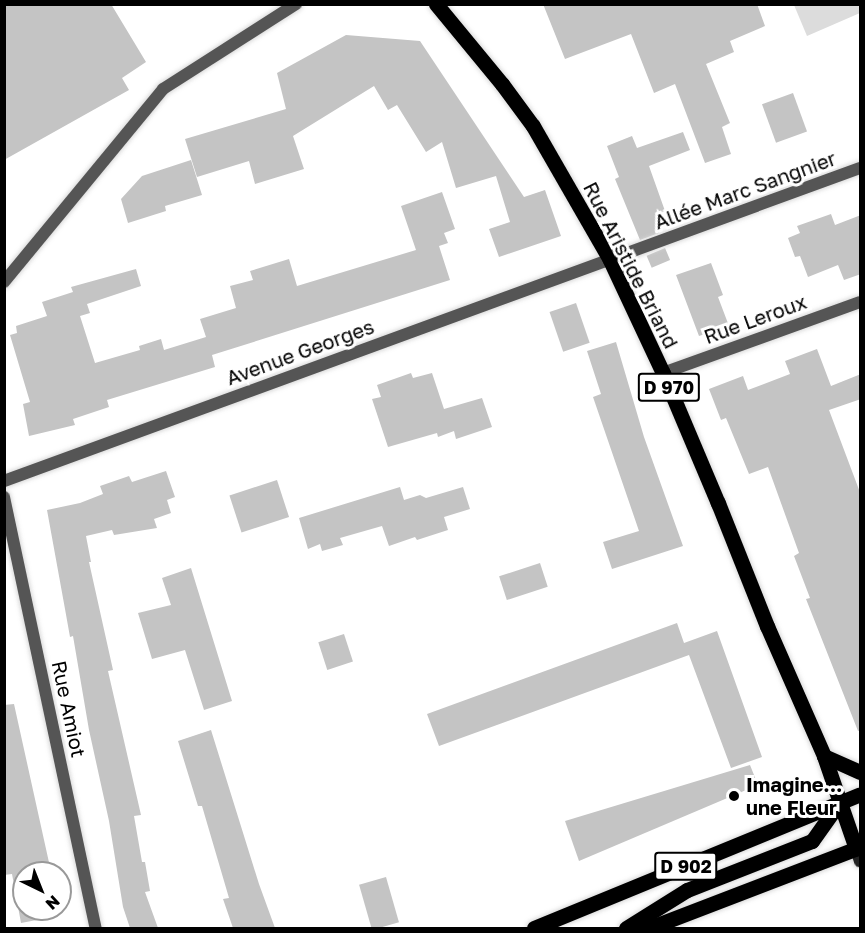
<!DOCTYPE html>
<meta charset="utf-8">
<style>
body{margin:0}
#map{position:relative;width:865px;height:933px;overflow:hidden;background:#fff;font-family:"Golos Text",sans-serif}
div>[style]{position:absolute}
.green>*{inset:0;background:#dcdcdc}
.building>*{inset:0;background:#c4c4c4;transform-origin:0 0}
.roads{filter:drop-shadow(0 0 2px #dbdbdb) drop-shadow(0 0 2px #dbdbdb)}
.minor>*{height:12px;margin:-6px;padding:0 6px;transform-origin:6px;border-radius:6px;background:#555}
.secondary>*{height:12px;margin:-6px;padding:0 6px;transform-origin:6px;border-radius:6px;background:#222}
.primary>*{height:15px;margin:-7.5px;padding:0 7.5px;transform-origin:7.5px;border-radius:7.5px;background:#000}
.dots>*{width:16px;height:16px;translate:-50% -50%;box-sizing:border-box;border:3px solid #fff;border-radius:50%}
span{translate:-50% -50%;white-space:nowrap;text-align:center;line-height:1.15;-webkit-text-stroke:6px #fff;paint-order:stroke}
.shield-label span{padding:2px 4px;background:#fff;border:2px solid;border-radius:4px;-webkit-text-stroke-width:0}
.shield-label{font-size:18px;color:#000;font-weight:700}
.street-label{font-size:20px;color:#000}
.poi-label{font-size:20px;color:#000;font-weight:700}
.left{translate:0 -50%;text-align:left}
.frame{position:absolute;inset:0;border:6px solid #000;pointer-events:none}
.north{position:absolute;left:12px;top:861px;width:60px;height:60px;box-sizing:border-box;background:#fff;border:2px solid #999;border-radius:50%;rotate:137deg;font-size:16px;font-weight:700;line-height:24px;text-align:center;color:#000}
.north::after{content:'';display:block;margin:auto;width:21px;height:27px;background:#000;clip-path:polygon(50% 0,100% 100%,50% 72%,0 100%)}
</style>
<div id="map">
<div class="green">
<i style="clip-path:polygon(794px 5px,860px 5px,860px 13px,807px 36px)"></i>
</div>
<div class="building">
<i style="clip-path:polygon(4px 4px,111px 4px,146px 62px,122px 78px,129px 90px,4px 160px)"></i>
<i style="clip-path:polygon(543px 4px,757px 4px,765px 26px,730px 41px,734px 52px,706px 64px,730px 123px,722px 127px,731px 154px,705px 163px,675px 84px,654px 93px,631px 34px,565px 59px)"></i>
<i style="clip-path:polygon(346px 35px,420px 41px,524px 197px,545px 190px,561px 236px,499px 257px,489px 229px,510px 222px,496px 176px,456px 188px,442px 142px,426px 152px,397px 105px,388px 110px,374px 86px,293px 136px,304px 169px,255px 184px,249px 161px,197px 177px,185px 139px,286px 109px,277px 73px)"></i>
<i style="left:793px;top:93px;width:41px;height:33px;rotate:70deg"></i>
<i style="clip-path:polygon(683px 132px,690px 150px,649px 166px,665px 211px,659px 214px,661px 222px,656px 223px,659px 233px,640px 240px,615px 179px,619px 177px,607px 146px,632px 136px,637px 148px)"></i>
<i style="clip-path:polygon(191px 160px,202px 195px,165px 206px,166px 211px,128px 223px,121px 199px,142px 176px)"></i>
<i style="clip-path:polygon(442px 192px,455px 229px,444px 233px,448px 243px,439px 246px,450px 280px,212px 355px,215px 367px,107px 400px,109px 407px,73px 419px,75px 425px,29px 436px,23px 404px,30px 402px,10px 335px,17px 333px,16px 326px,47px 316px,42px 302px,73px 292px,71px 287px,136px 269px,141px 286px,87px 304px,90px 313px,80px 316px,95px 363px,140px 350px,139px 346px,161px 339px,164px 350px,206px 337px,200px 319px,236px 308px,230px 286px,253px 280px,250px 271px,289px 259px,297px 286px,416px 250px,401px 206px)"></i>
<i style="clip-path:polygon(831px 214px,835px 225px,861px 215px,861px 274px,844px 280px,838px 265px,808px 277px,800px 256px,795px 257px,788px 238px,800px 233px,797px 226px)"></i>
<i style="left:665px;top:248px;width:13px;height:20px;rotate:67deg"></i>
<i style="clip-path:polygon(711px 263px,723px 295px,718px 297px,729px 326px,699px 336px,676px 275px)"></i>
<i style="left:576px;top:303px;width:42px;height:28px;rotate:71deg"></i>
<i style="clip-path:polygon(616px 342px,644px 437px,683px 546px,612px 569px,603px 542px,639px 531px,593px 397px,601px 394px,587px 351px)"></i>
<i style="clip-path:polygon(817px 349px,831px 386px,861px 374px,861px 399px,829px 410px,861px 495px,861px 730px,858px 731px,806px 599px,810px 598px,794px 556px,799px 553px,768px 467px,749px 474px,726px 418px,721px 420px,709px 389px,743px 376px,748px 390px,790px 374px,785px 361px)"></i>
<i style="clip-path:polygon(411px 373px,413px 378px,432px 373px,444px 409px,482px 398px,492px 427px,456px 439px,454px 431px,438px 437px,437px 433px,388px 447px,372px 399px,381px 397px,377px 385px)"></i>
<i style="clip-path:polygon(166px 471px,175px 497px,167px 500px,171px 513px,154px 519px,157px 528px,114px 535px,112px 530px,86px 536px,91px 562px,89px 562px,113px 670px,108px 671px,141px 815px,134px 816px,142px 862px,145px 862px,150px 891px,145px 892px,158px 928px,130px 928px,123px 907px,109px 821px,89px 730px,73px 636px,70px 637px,65px 609px,47px 510px,80px 503px,103px 494px,100px 486px,129px 476px,132px 482px)"></i>
<i style="left:277px;top:480px;width:39px;height:50px;rotate:72deg"></i>
<i style="clip-path:polygon(400px 487px,404px 500px,420px 495px,426px 498px,463px 487px,470px 509px,444px 517px,448px 530px,417px 540px,415px 537px,389px 546px,382px 526px,340px 538px,343px 545px,322px 551px,320px 544px,308px 549px,299px 518px)"></i>
<i style="left:540px;top:563px;width:25px;height:43px;rotate:72deg"></i>
<i style="clip-path:polygon(191px 568px,232px 701px,204px 710px,185px 650px,152px 659px,138px 613px,171px 605px,162px 578px)"></i>
<i style="clip-path:polygon(677px 623px,684px 643px,717px 631px,762px 757px,731px 768px,689px 655px,439px 746px,427px 714px)"></i>
<i style="left:344px;top:634px;width:29px;height:27px;rotate:72deg"></i>
<i style="clip-path:polygon(14px 704px,50px 867px,39px 869px,39px 873px,24px 873px,24px 909px,45px 909px,47px 918px,21px 923px,12px 874px,4px 875px,4px 705px)"></i>
<i style="clip-path:polygon(211px 730px,259px 884px,275px 928px,233px 928px,223px 899px,229px 898px,202px 806px,198px 806px,178px 741px)"></i>
<i style="clip-path:polygon(750px 765px,758px 785px,579px 861px,565px 821px)"></i>
<i style="left:386px;top:877px;width:47px;height:28px;rotate:74deg"></i>
</div>
<div class="roads">
<div class="minor">
<i style="left:4px;top:282px;width:250px;rotate:-50.5deg"></i>
<i style="left:163px;top:89px;width:158px;rotate:-32.6deg"></i>
<i style="left:663px;top:373px;width:209px;rotate:-19.8deg"></i>
<i style="left:4px;top:481px;width:911px;rotate:-20.09deg"></i>
<i style="left:4px;top:497px;width:441px;rotate:78deg"></i>
</div>
<div class="secondary">
<i style="left:856px;top:849px;width:13px;rotate:72deg"></i>
</div>
<div class="primary">
<i style="left:436px;top:4px;width:104px;rotate:50.5deg"></i>
<i style="left:502px;top:84px;width:52px;rotate:53.6deg"></i>
<i style="left:533px;top:126px;width:155px;rotate:60.1deg"></i>
<i style="left:610px;top:260px;width:125px;rotate:64.9deg"></i>
<i style="left:663px;top:373px;width:141px;rotate:67.1deg"></i>
<i style="left:718px;top:503px;width:132px;rotate:68.3deg"></i>
<i style="left:767px;top:626px;width:142px;rotate:66.3deg"></i>
<i style="left:824px;top:756px;width:98px;rotate:71deg"></i>
<i style="left:824px;top:756px;width:39px;rotate:24deg"></i>
<i style="left:534px;top:928px;width:352px;rotate:-22.3deg"></i>
<i style="left:626px;top:928px;width:72px;rotate:-31.9deg"></i>
<i style="left:687px;top:890px;width:134px;rotate:-21.4deg"></i>
<i style="left:812px;top:841px;width:47px;rotate:-54.6deg"></i>
<i style="left:649px;top:928px;width:226px;rotate:-21deg"></i>
</div>
</div>
<div class="dots">
<i style="left:734px;top:796px;background:#000"></i>
</div>
<div class="shield-label">
<span style="left:669px;top:387px">D 970</span>
<span style="left:686px;top:866px">D 902</span>
</div>
<div class="street-label">
<span style="left:745px;top:190px;rotate:-20deg">Allée Marc Sangnier</span>
<span style="left:631px;top:265px;rotate:63deg">Rue Aristide Briand</span>
<span style="left:755px;top:319px;rotate:-20deg">Rue Leroux</span>
<span style="left:300px;top:352px;rotate:-20deg">Avenue Georges</span>
<span style="left:69px;top:709px;rotate:78deg">Rue Amiot</span>
</div>
<div class="poi-label">
<span class="left" style="left:746px;top:796px">Imagine...<br>une Fleur</span>
</div>
<div class="frame"></div>
<div class="north">N</div>
</div>
